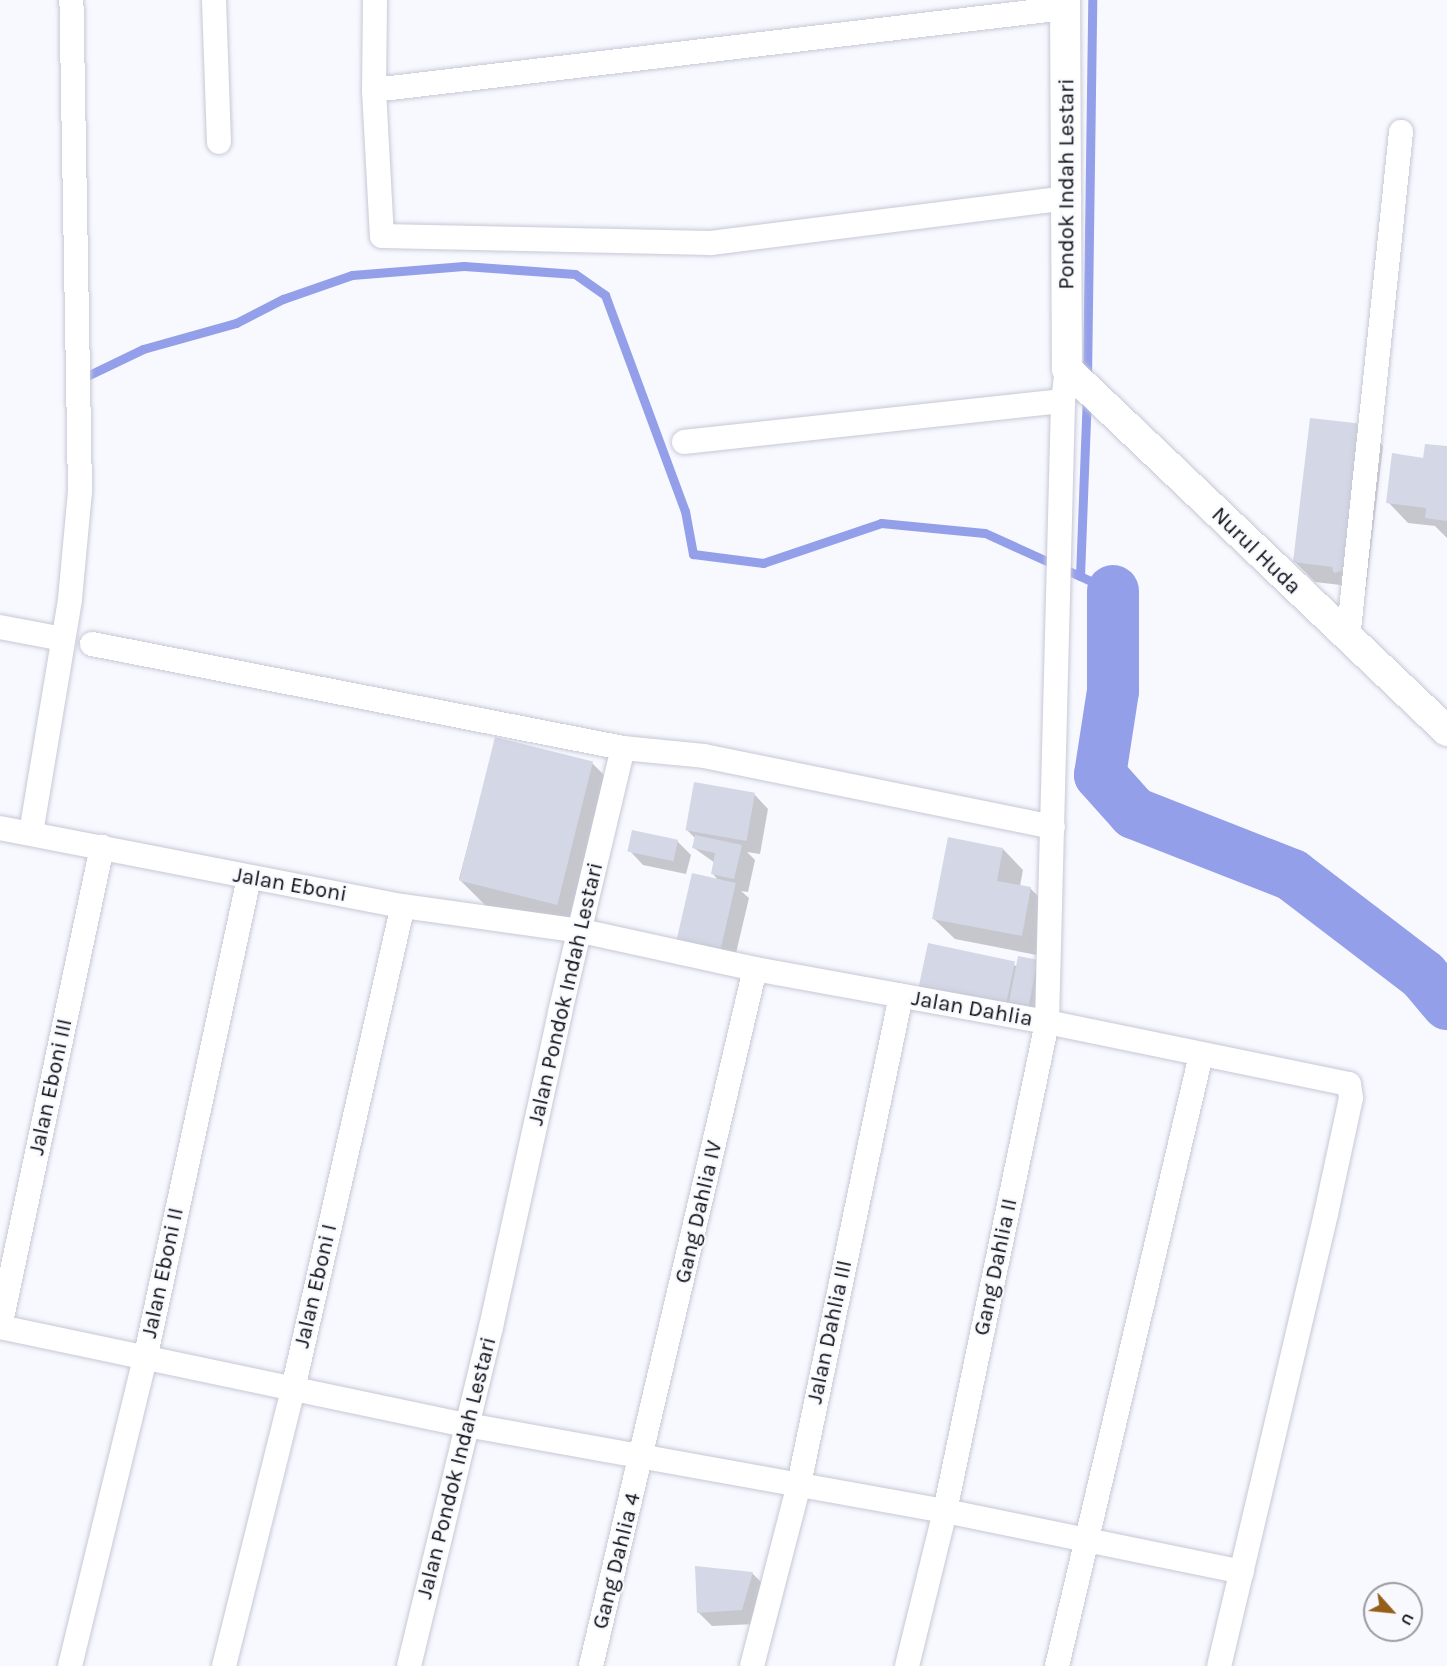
<!DOCTYPE html>
<style>
body{margin:0}
#map{position:relative;width:1447px;height:1666px;overflow:hidden;background:#f8f9ff;font-family:Karla,sans-serif}
div>[style]{position:absolute}
.shadow>*{inset:0;background:#0003}
.stream>*{height:9px;margin:-4.5px;padding:0 4.5px;transform-origin:4.5px;border-radius:4.5px;background:#949fea}
.river>*{height:52px;margin:-26px;padding:0 26px;transform-origin:26px;border-radius:26px;background:#949fea}
.building>*{inset:0;background:#d4d7e5;transform-origin:0 0}
.roads{filter:drop-shadow(0 0 2px #c6c8d6) drop-shadow(0 0 2px #c6c8d6)}
.minor>*{height:24px;margin:-12px;padding:0 12px;transform-origin:12px;border-radius:12px;background:#fff}
.tertiary>*{height:30px;margin:-15px;padding:0 15px;transform-origin:15px;border-radius:15px;background:#fff}
span{translate:-50% -50%;white-space:nowrap;text-align:center;line-height:1.15;-webkit-text-stroke:4.5px #f8f9ff;paint-order:stroke}
.street-label{font-size:22px;color:#0f1014}
.north{position:absolute;left:1363px;top:1582px;width:60px;height:60px;box-sizing:border-box;background:#f8f9ff;border:2px solid #9b9ca1;border-radius:50%;rotate:117deg;font-size:16px;font-weight:700;line-height:24px;text-align:center;color:#0f1014}
.north::after{content:'';display:block;margin:auto;width:21px;height:27px;background:#965f19;clip-path:polygon(50% 0,100% 100%,50% 72%,0 100%)}
</style>
<div id="map">
<div class="shadow">
<i style="clip-path:polygon(1362px 425px,1383px 446px,1366px 590px,1356px 593px,1349px 586px,1315px 582px,1295px 562px)"></i>
<i style="clip-path:polygon(1447px 448px,1447px 538px,1435px 526px,1408px 523px,1388px 502px,1424px 459px)"></i>
<i style="clip-path:polygon(496px 739px,593px 764px,620px 791px,583px 932px,486px 906px,459px 879px)"></i>
<i style="clip-path:polygon(695px 784px,755px 795px,768px 809px,760px 854px,747px 852px,755px 860px,748px 892px,741px 891px,749px 898px,733px 966px,678px 943px,719px 881px,712px 873px,715px 863px,694px 848px,696px 839px,687px 830px)"></i>
<i style="clip-path:polygon(677px 841px,691px 855px,686px 874px,643px 865px,630px 851px)"></i>
<i style="clip-path:polygon(1003px 849px,1023px 870px,1020px 886px,1030px 888px,1051px 909px,1042px 956px,955px 939px,934px 919px)"></i>
<i style="clip-path:polygon(929px 944px,1017px 966px,1037px 961px,1041px 1023px,1027px 1020px)"></i>
<i style="clip-path:polygon(697px 1567px,753px 1574px,766px 1587px,755px 1624px,712px 1626px,698px 1612px)"></i>
</div>
<div class="stream">
<i style="left:87px;top:376px;width:62px;rotate:-25.7deg"></i>
<i style="left:143px;top:349px;width:97px;rotate:-15.6deg"></i>
<i style="left:236px;top:323px;width:53px;rotate:-27.1deg"></i>
<i style="left:283px;top:299px;width:73px;rotate:-19.2deg"></i>
<i style="left:352px;top:275px;width:112px;rotate:-4.6deg"></i>
<i style="left:464px;top:266px;width:111px;rotate:4.1deg"></i>
<i style="left:575px;top:274px;width:37px;rotate:35deg"></i>
<i style="left:605px;top:295px;width:230px;rotate:69.7deg"></i>
<i style="left:685px;top:511px;width:44px;rotate:79.5deg"></i>
<i style="left:693px;top:554px;width:71px;rotate:7.3deg"></i>
<i style="left:763px;top:563px;width:125px;rotate:-18.7deg"></i>
<i style="left:881px;top:523px;width:104px;rotate:5.5deg"></i>
<i style="left:985px;top:533px;width:141px;rotate:24.4deg"></i>
<i style="left:1087px;top:379px;width:379px;rotate:-89.2deg"></i>
<i style="left:1080px;top:576px;width:180px;rotate:-87.8deg"></i>
</div>
<div class="river">
<i style="left:1113px;top:591px;width:100px;rotate:90deg"></i>
<i style="left:1113px;top:691px;width:85px;rotate:98.8deg"></i>
<i style="left:1100px;top:775px;width:51px;rotate:48.2deg"></i>
<i style="left:1134px;top:813px;width:170px;rotate:21.4deg"></i>
<i style="left:1292px;top:875px;width:165px;rotate:37.4deg"></i>
<i style="left:1423px;top:975px;width:38px;rotate:50deg"></i>
</div>
<div class="building">
<i style="clip-path:polygon(1310px 418px,1363px 424px,1345px 570px,1334px 573px,1332px 567px,1293px 562px)"></i>
<i style="clip-path:polygon(1425px 444px,1447px 446px,1447px 521px,1425px 518px,1426px 508px,1386px 503px,1392px 453px,1423px 458px)"></i>
<i style="left:495px;top:737px;width:101px;height:148px;rotate:14deg"></i>
<i style="left:694px;top:782px;width:62px;height:49px;rotate:10deg"></i>
<i style="left:632px;top:830px;width:47px;height:22px;rotate:12deg"></i>
<i style="clip-path:polygon(695px 835px,742px 845px,734px 879px,711px 874px,715px 853px,692px 848px)"></i>
<i style="clip-path:polygon(948px 837px,1003px 848px,997px 881px,1031px 887px,1022px 936px,932px 919px)"></i>
<i style="left:692px;top:873px;width:45px;height:72px;rotate:13deg"></i>
<i style="left:928px;top:943px;width:89px;height:45px;rotate:12deg"></i>
<i style="left:1018px;top:956px;width:20px;height:51px;rotate:11deg"></i>
<i style="clip-path:polygon(695px 1566px,753px 1572px,742px 1610px,697px 1613px)"></i>
</div>
<div class="roads">
<div class="minor">
<i style="left:214px;top:0;width:142px;rotate:88deg"></i>
<i style="left:375px;top:0;width:90px;rotate:90.6deg"></i>
<i style="left:374px;top:90px;width:146px;rotate:86.9deg"></i>
<i style="left:382px;top:236px;width:329px;rotate:1.2deg"></i>
<i style="left:711px;top:243px;width:361px;rotate:-7.2deg"></i>
<i style="left:374px;top:90px;width:696px;rotate:-6.77deg"></i>
<i style="left:684px;top:442px;width:381px;rotate:-6.2deg"></i>
<i style="left:0;top:627px;width:64px;rotate:10.8deg"></i>
<i style="left:1348px;top:639px;width:510px;rotate:-84.03deg"></i>
<i style="left:92px;top:644px;width:541px;rotate:11.08deg"></i>
<i style="left:0;top:828px;width:410px;rotate:11deg"></i>
<i style="left:403px;top:906px;width:181px;rotate:8deg"></i>
<i style="left:582px;top:931px;width:177px;rotate:12.4deg"></i>
<i style="left:755px;top:969px;width:297px;rotate:10.3deg"></i>
<i style="left:1047px;top:1022px;width:308px;rotate:11.6deg"></i>
<i style="left:1349px;top:1084px;width:14px;rotate:82deg"></i>
<i style="left:1351px;top:1098px;width:119px;rotate:102.2deg"></i>
<i style="left:1326px;top:1214px;width:464px;rotate:103.3deg"></i>
<i style="left:31px;top:833px;width:237px;rotate:-80.5deg"></i>
<i style="left:70px;top:599px;width:107px;rotate:-84.7deg"></i>
<i style="left:80px;top:492px;width:492px;rotate:-91deg"></i>
<i style="left:0;top:1327px;width:477px;rotate:11.9deg"></i>
<i style="left:467px;top:1425px;width:486px;rotate:10.2deg"></i>
<i style="left:945px;top:1511px;width:303px;rotate:11.6deg"></i>
<i style="left:0;top:1327px;width:491px;rotate:-78deg"></i>
<i style="left:70px;top:1666px;width:316px;rotate:-76.3deg"></i>
<i style="left:145px;top:1359px;width:492px;rotate:-77.8deg"></i>
<i style="left:224px;top:1666px;width:285px;rotate:-76deg"></i>
<i style="left:293px;top:1389px;width:495px;rotate:-77.2deg"></i>
<i style="left:409px;top:1666px;width:349px;rotate:-76.4deg"></i>
<i style="left:491px;top:1327px;width:322px;rotate:-77.6deg"></i>
<i style="left:560px;top:1012px;width:271px;rotate:-76.6deg"></i>
<i style="left:623px;top:748px;width:81px;rotate:5.6deg"></i>
<i style="left:704px;top:756px;width:356px;rotate:11.5deg"></i>
<i style="left:591px;top:1666px;width:716px;rotate:-76.76deg"></i>
<i style="left:752px;top:1666px;width:188px;rotate:-75.5deg"></i>
<i style="left:799px;top:1484px;width:499px;rotate:-78.2deg"></i>
<i style="left:907px;top:1666px;width:160px;rotate:-76.2deg"></i>
<i style="left:945px;top:1511px;width:500px;rotate:-78.2deg"></i>
<i style="left:1047px;top:1022px;width:621px;rotate:-88.52deg"></i>
<i style="left:1063px;top:401px;width:32px;rotate:-83deg"></i>
<i style="left:1057px;top:1666px;width:628px;rotate:-76.74deg"></i>
</div>
<div class="tertiary">
<i style="left:1065px;top:0;width:369px;rotate:89.7deg"></i>
<i style="left:1067px;top:369px;width:525px;rotate:43.61deg"></i>
</div>
</div>
<div class="street-label">
<span style="left:1067px;top:184px;rotate:-90deg">Pondok Indah Lestari</span>
<span style="left:1256px;top:551px;rotate:44deg">Nurul Huda</span>
<span style="left:290px;top:885px;rotate:10deg">Jalan Eboni</span>
<span style="left:566px;top:994px;rotate:-77deg">Jalan Pondok Indah Lestari</span>
<span style="left:972px;top:1009px;rotate:10deg">Jalan Dahlia</span>
<span style="left:51px;top:1087px;rotate:-78deg">Jalan Eboni III</span>
<span style="left:699px;top:1212px;rotate:-77deg">Gang Dahlia IV</span>
<span style="left:996px;top:1267px;rotate:-78deg">Gang Dahlia II</span>
<span style="left:163px;top:1273px;rotate:-78deg">Jalan Eboni II</span>
<span style="left:316px;top:1286px;rotate:-77deg">Jalan Eboni I</span>
<span style="left:830px;top:1332px;rotate:-78deg">Jalan Dahlia III</span>
<span style="left:457px;top:1468px;rotate:-76deg">Jalan Pondok Indah Lestari</span>
<span style="left:617px;top:1561px;rotate:-76deg">Gang Dahlia 4</span>
</div>
<div class="north">U</div>
</div>
